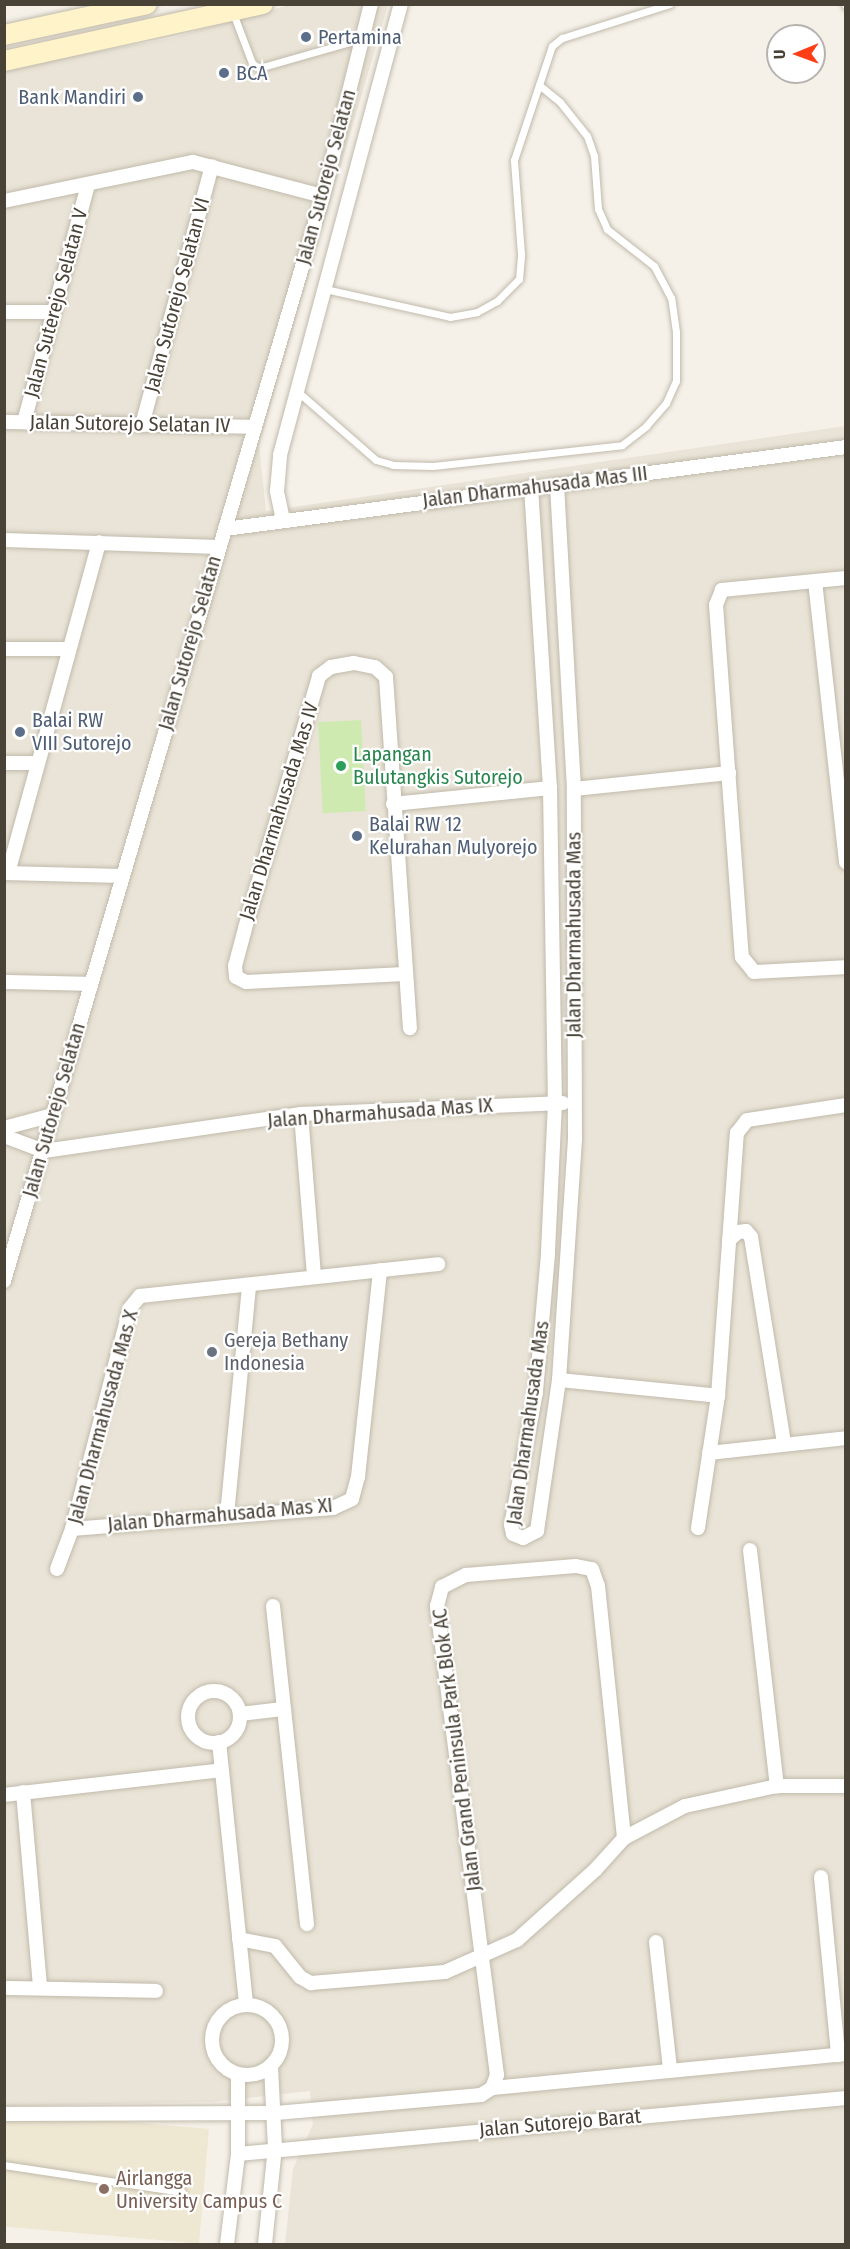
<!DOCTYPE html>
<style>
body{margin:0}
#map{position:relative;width:850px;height:2249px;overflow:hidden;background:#f5f1e9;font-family:"Fira Sans Condensed",sans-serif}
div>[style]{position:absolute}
.residential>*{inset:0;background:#e9e4d7}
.education>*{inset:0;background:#eee7d2;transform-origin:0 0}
.green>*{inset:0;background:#cfeab1;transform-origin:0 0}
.roads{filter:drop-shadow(0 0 2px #c1baab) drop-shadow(0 0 2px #c1baab)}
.service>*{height:7px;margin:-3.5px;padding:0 3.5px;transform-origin:3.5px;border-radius:3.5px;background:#fff}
.minor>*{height:14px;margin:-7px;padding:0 7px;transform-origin:7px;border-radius:7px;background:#fff}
.minor>.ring{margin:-7px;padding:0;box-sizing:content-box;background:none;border:14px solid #fff;border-radius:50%}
.secondary>*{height:20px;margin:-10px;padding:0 10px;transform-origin:10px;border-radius:10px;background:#fff3c9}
.dots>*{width:16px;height:16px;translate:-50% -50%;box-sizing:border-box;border:3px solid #fff;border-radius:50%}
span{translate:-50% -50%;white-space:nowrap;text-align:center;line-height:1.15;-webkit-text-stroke:4.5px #fff;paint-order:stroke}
.service-label{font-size:20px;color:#4e5e75}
.left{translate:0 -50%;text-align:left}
.right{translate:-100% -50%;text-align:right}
.street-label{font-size:20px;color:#494237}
.leisure-label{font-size:20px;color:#27864d}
.worship-label{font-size:20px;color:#5b616d}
.education-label{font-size:20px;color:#785e54}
.frame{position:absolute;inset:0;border:6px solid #494237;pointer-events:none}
.north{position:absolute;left:766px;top:24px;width:60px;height:60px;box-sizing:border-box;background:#fff;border:2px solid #b6b3af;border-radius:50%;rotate:269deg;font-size:16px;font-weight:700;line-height:24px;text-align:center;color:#494237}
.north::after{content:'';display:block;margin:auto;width:21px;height:27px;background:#ff3e16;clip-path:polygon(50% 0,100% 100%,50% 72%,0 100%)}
</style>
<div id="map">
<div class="residential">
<i style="clip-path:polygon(289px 5px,388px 5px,259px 445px,266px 511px,845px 426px,845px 2244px,285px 2244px,293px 2169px,313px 2124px,310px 2091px,211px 2102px,5px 2106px,4px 69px,172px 38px)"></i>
</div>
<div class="education">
<i style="left:209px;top:2129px;width:115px;height:205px;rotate:95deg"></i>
</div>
<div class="green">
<i style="left:361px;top:720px;width:91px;height:43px;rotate:87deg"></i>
</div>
<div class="roads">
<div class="service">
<i style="left:845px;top:4px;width:2px;rotate:63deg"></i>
<i style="left:233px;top:13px;width:53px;rotate:69.2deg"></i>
<i style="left:252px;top:63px;width:9px;rotate:36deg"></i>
<i style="left:259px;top:68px;width:106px;rotate:-15.9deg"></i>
<i style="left:325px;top:289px;width:128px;rotate:12.6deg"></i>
<i style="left:450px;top:317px;width:27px;rotate:-10deg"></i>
<i style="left:477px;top:312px;width:23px;rotate:-29deg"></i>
<i style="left:497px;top:301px;width:31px;rotate:-45deg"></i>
<i style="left:519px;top:279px;width:25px;rotate:-85deg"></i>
<i style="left:521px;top:254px;width:94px;rotate:-94.3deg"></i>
<i style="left:514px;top:160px;width:120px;rotate:-71.6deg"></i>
<i style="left:552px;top:46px;width:13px;rotate:-39deg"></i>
<i style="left:562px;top:38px;width:113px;rotate:-17.5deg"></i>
<i style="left:298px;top:392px;width:103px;rotate:41.1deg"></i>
<i style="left:376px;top:460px;width:18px;rotate:16deg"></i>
<i style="left:393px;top:465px;width:40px;rotate:1.4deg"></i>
<i style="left:433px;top:466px;width:190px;rotate:-6.3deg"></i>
<i style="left:622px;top:445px;width:31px;rotate:-38deg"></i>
<i style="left:646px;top:426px;width:30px;rotate:-49deg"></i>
<i style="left:666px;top:403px;width:24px;rotate:-66deg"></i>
<i style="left:676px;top:381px;width:49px;rotate:-90deg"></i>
<i style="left:676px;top:332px;width:34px;rotate:-98deg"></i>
<i style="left:671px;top:298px;width:36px;rotate:-118deg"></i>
<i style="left:654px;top:266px;width:60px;rotate:-141.8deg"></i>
<i style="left:607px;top:229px;width:22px;rotate:-114deg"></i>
<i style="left:598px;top:209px;width:53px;rotate:-94.3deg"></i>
<i style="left:594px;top:156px;width:21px;rotate:-109deg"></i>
<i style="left:587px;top:136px;width:43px;rotate:-128.5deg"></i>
<i style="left:560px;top:102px;width:27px;rotate:-141deg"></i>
<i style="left:4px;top:2165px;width:180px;rotate:8.6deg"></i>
</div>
<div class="minor">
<i style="left:4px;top:201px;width:193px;rotate:-11.7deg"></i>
<i style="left:193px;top:162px;width:134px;rotate:14.7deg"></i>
<i style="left:4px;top:312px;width:49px"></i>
<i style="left:4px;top:422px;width:251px;rotate:1.1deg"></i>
<i style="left:24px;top:422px;width:246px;rotate:-74.9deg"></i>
<i style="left:142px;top:425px;width:268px;rotate:-74.9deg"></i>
<i style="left:531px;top:487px;width:302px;rotate:86.4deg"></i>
<i style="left:550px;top:788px;width:315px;rotate:89.1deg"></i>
<i style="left:555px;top:1103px;width:151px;rotate:92.7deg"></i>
<i style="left:548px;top:1254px;width:139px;rotate:95deg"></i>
<i style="left:536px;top:1392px;width:135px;rotate:100.6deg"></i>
<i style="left:511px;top:1525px;width:9px;rotate:77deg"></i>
<i style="left:513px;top:1534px;width:11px;rotate:22deg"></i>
<i style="left:523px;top:1538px;width:16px;rotate:-27deg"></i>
<i style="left:537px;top:1531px;width:153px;rotate:-81.7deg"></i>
<i style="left:559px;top:1380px;width:242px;rotate:-86.2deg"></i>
<i style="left:575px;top:1139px;width:350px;rotate:-90.2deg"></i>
<i style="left:574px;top:789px;width:305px;rotate:-93.2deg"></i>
<i style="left:283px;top:520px;width:30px;rotate:-102deg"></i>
<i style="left:277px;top:491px;width:36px;rotate:-85deg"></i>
<i style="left:280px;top:455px;width:467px;rotate:-75deg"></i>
<i style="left:225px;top:529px;width:626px;rotate:-7.52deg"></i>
<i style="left:4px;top:540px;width:215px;rotate:1.9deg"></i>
<i style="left:846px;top:578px;width:125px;rotate:174.5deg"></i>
<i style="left:722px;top:590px;width:16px;rotate:112deg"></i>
<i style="left:716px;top:605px;width:353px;rotate:85.8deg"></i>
<i style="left:742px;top:957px;width:19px;rotate:51deg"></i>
<i style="left:754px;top:972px;width:92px;rotate:-3.1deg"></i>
<i style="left:815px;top:581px;width:283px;rotate:83.7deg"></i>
<i style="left:4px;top:649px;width:63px"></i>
<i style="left:4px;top:763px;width:32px"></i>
<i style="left:574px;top:789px;width:156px;rotate:-5.9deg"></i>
<i style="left:393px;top:804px;width:158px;rotate:-5.8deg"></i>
<i style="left:4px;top:873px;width:118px;rotate:1.5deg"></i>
<i style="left:8px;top:873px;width:343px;rotate:-74.6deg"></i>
<i style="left:404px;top:974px;width:158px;rotate:177.1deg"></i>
<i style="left:246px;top:982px;width:11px;rotate:-153deg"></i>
<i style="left:236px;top:977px;width:11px;rotate:-95deg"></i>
<i style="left:235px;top:966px;width:39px;rotate:-75deg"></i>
<i style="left:245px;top:928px;width:263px;rotate:-73.6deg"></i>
<i style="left:319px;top:676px;width:15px;rotate:-37deg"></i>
<i style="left:331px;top:667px;width:23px;rotate:-10deg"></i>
<i style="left:354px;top:663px;width:21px;rotate:11deg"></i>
<i style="left:375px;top:667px;width:15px;rotate:42deg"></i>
<i style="left:386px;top:677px;width:352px;rotate:86.1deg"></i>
<i style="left:4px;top:982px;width:85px;rotate:1.3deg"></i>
<i style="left:301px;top:1114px;width:163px;rotate:85.4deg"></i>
<i style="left:4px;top:1128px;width:51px;rotate:-14.9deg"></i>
<i style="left:4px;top:1136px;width:43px;rotate:20.6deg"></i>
<i style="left:44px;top:1151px;width:260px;rotate:-8.2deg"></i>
<i style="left:301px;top:1114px;width:262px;rotate:-2.4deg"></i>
<i style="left:729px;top:1240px;width:12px;rotate:-42deg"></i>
<i style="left:738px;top:1232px;width:8px;rotate:-7deg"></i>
<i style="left:746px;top:1231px;width:8px;rotate:50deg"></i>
<i style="left:751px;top:1237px;width:210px;rotate:80.9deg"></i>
<i style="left:4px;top:1281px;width:1131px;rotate:-73.62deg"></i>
<i style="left:323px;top:196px;width:198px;rotate:-76deg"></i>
<i style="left:559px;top:1380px;width:160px;rotate:5.7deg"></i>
<i style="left:709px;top:1453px;width:138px;rotate:-6.2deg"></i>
<i style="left:227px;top:1515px;width:229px;rotate:-84.5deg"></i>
<i style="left:698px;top:1528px;width:134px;rotate:-81.4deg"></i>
<i style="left:718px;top:1396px;width:264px;rotate:-85.9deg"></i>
<i style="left:737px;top:1133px;width:16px;rotate:-52deg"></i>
<i style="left:747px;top:1120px;width:100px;rotate:-8.6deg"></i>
<i style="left:72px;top:1529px;width:262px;rotate:-4.6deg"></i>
<i style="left:333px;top:1508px;width:21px;rotate:-25deg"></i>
<i style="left:352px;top:1499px;width:23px;rotate:-75deg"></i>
<i style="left:358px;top:1477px;width:208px;rotate:-83.9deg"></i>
<i style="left:750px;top:1550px;width:238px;rotate:83.5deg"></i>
<i style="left:57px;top:1569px;width:43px;rotate:-69.4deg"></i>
<i style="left:72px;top:1529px;width:228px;rotate:-75.3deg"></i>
<i style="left:130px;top:1308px;width:16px;rotate:-50deg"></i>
<i style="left:140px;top:1296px;width:300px;rotate:-6.1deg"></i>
<i style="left:273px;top:1606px;width:320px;rotate:83.9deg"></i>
<i class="ring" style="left:188px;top:1691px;width:38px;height:38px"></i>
<i style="left:240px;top:1714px;width:43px;rotate:-6.6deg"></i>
<i style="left:219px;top:1742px;width:264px;rotate:84.1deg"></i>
<i style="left:23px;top:1792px;width:195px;rotate:85deg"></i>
<i style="left:4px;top:1795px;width:219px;rotate:-6.5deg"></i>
<i style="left:821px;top:1877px;width:179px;rotate:84.5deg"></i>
<i style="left:239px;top:1939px;width:37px;rotate:11deg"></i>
<i style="left:275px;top:1946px;width:40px;rotate:51deg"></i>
<i style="left:300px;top:1977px;width:13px;rotate:29deg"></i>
<i style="left:311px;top:1983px;width:134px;rotate:-4.7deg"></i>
<i style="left:445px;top:1972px;width:79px;rotate:-24deg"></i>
<i style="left:517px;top:1940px;width:106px;rotate:-41.9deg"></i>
<i style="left:596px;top:1869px;width:42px;rotate:-47.9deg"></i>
<i style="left:624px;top:1838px;width:69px;rotate:-27.7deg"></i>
<i style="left:685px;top:1806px;width:94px;rotate:-12.3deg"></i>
<i style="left:777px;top:1786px;width:69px"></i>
<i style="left:656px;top:1942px;width:128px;rotate:83.7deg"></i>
<i style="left:4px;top:1988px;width:152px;rotate:1.1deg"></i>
<i class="ring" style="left:212px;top:2005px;width:56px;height:56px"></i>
<i style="left:492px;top:2088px;width:356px;rotate:-5.5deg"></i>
<i style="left:4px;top:2114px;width:272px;rotate:-0.2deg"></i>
<i style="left:276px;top:2113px;width:206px;rotate:-5deg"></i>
<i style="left:481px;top:2095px;width:13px;rotate:-32deg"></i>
<i style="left:492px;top:2088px;width:14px;rotate:-69deg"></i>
<i style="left:497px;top:2075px;width:473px;rotate:-97.3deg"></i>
<i style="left:437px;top:1606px;width:20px;rotate:-75deg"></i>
<i style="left:442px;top:1587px;width:27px;rotate:-27deg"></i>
<i style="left:466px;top:1575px;width:110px;rotate:-4.7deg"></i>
<i style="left:576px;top:1566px;width:16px;rotate:11deg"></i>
<i style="left:592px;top:1569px;width:18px;rotate:71deg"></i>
<i style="left:598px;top:1586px;width:253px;rotate:84.1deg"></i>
<i style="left:238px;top:2154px;width:611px;rotate:-5.26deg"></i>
<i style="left:227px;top:2244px;width:91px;rotate:-83deg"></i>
<i style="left:238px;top:2154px;width:80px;rotate:-90deg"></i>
<i style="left:265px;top:2244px;width:97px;rotate:-84.1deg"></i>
<i style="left:275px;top:2148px;width:83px;rotate:-92.8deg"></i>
</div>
<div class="secondary">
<i style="left:4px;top:35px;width:146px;rotate:-12.2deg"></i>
<i style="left:4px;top:61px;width:265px;rotate:-12.4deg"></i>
</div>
</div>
<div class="dots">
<i style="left:306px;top:37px;background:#5c6f8a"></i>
<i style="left:224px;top:73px;background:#5c6f8a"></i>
<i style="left:138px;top:97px;background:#5c6f8a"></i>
<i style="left:20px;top:732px;background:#5c6f8a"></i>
<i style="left:341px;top:766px;background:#2e9e5b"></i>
<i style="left:357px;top:836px;background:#5c6f8a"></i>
<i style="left:212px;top:1352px;background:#6b7280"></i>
<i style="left:104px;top:2189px;background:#8d6e63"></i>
</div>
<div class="service-label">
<span class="left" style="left:318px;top:37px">Pertamina</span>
<span class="left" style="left:236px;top:73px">BCA</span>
<span class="right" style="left:126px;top:97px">Bank Mandiri</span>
<span class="left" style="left:32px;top:732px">Balai RW<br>VIII Sutorejo</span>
<span class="left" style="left:369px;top:836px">Balai RW 12<br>Kelurahan Mulyorejo</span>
</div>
<div class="street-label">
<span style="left:326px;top:177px;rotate:-75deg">Jalan Sutorejo Selatan</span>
<span style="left:177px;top:295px;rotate:-75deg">Jalan Sutorejo Selatan VI</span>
<span style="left:56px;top:303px;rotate:-75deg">Jalan Suterejo Selatan V</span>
<span style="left:130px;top:424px;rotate:1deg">Jalan Sutorejo Selatan IV</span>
<span style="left:535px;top:487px;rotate:-7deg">Jalan Dharmahusada Mas III</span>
<span style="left:190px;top:643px;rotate:-74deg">Jalan Sutorejo Selatan</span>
<span style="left:279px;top:811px;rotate:-73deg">Jalan Dharmahusada Mas IV</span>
<span style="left:574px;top:935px;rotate:-90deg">Jalan Dharmahusada Mas</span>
<span style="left:54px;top:1110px;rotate:-74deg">Jalan Sutorejo Selatan</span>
<span style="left:380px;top:1113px;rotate:-4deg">Jalan Dharmahusada Mas IX</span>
<span style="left:103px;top:1417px;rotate:-75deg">Jalan Dharmahusada Mas X</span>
<span style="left:528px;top:1423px;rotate:-82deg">Jalan Dharmahusada Mas</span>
<span style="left:220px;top:1515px;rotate:-5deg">Jalan Dharmahusada Mas XI</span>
<span style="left:457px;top:1750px;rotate:-97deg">Jalan Grand Peninsula Park Blok AC</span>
<span style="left:560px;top:2123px;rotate:-5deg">Jalan Sutorejo Barat</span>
</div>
<div class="leisure-label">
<span class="left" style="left:353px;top:766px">Lapangan<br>Bulutangkis Sutorejo</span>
</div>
<div class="worship-label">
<span class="left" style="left:224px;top:1352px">Gereja Bethany<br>Indonesia</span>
</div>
<div class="education-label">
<span class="left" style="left:116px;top:2190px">Airlangga<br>University Campus C</span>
</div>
<div class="frame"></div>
<div class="north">U</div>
</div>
